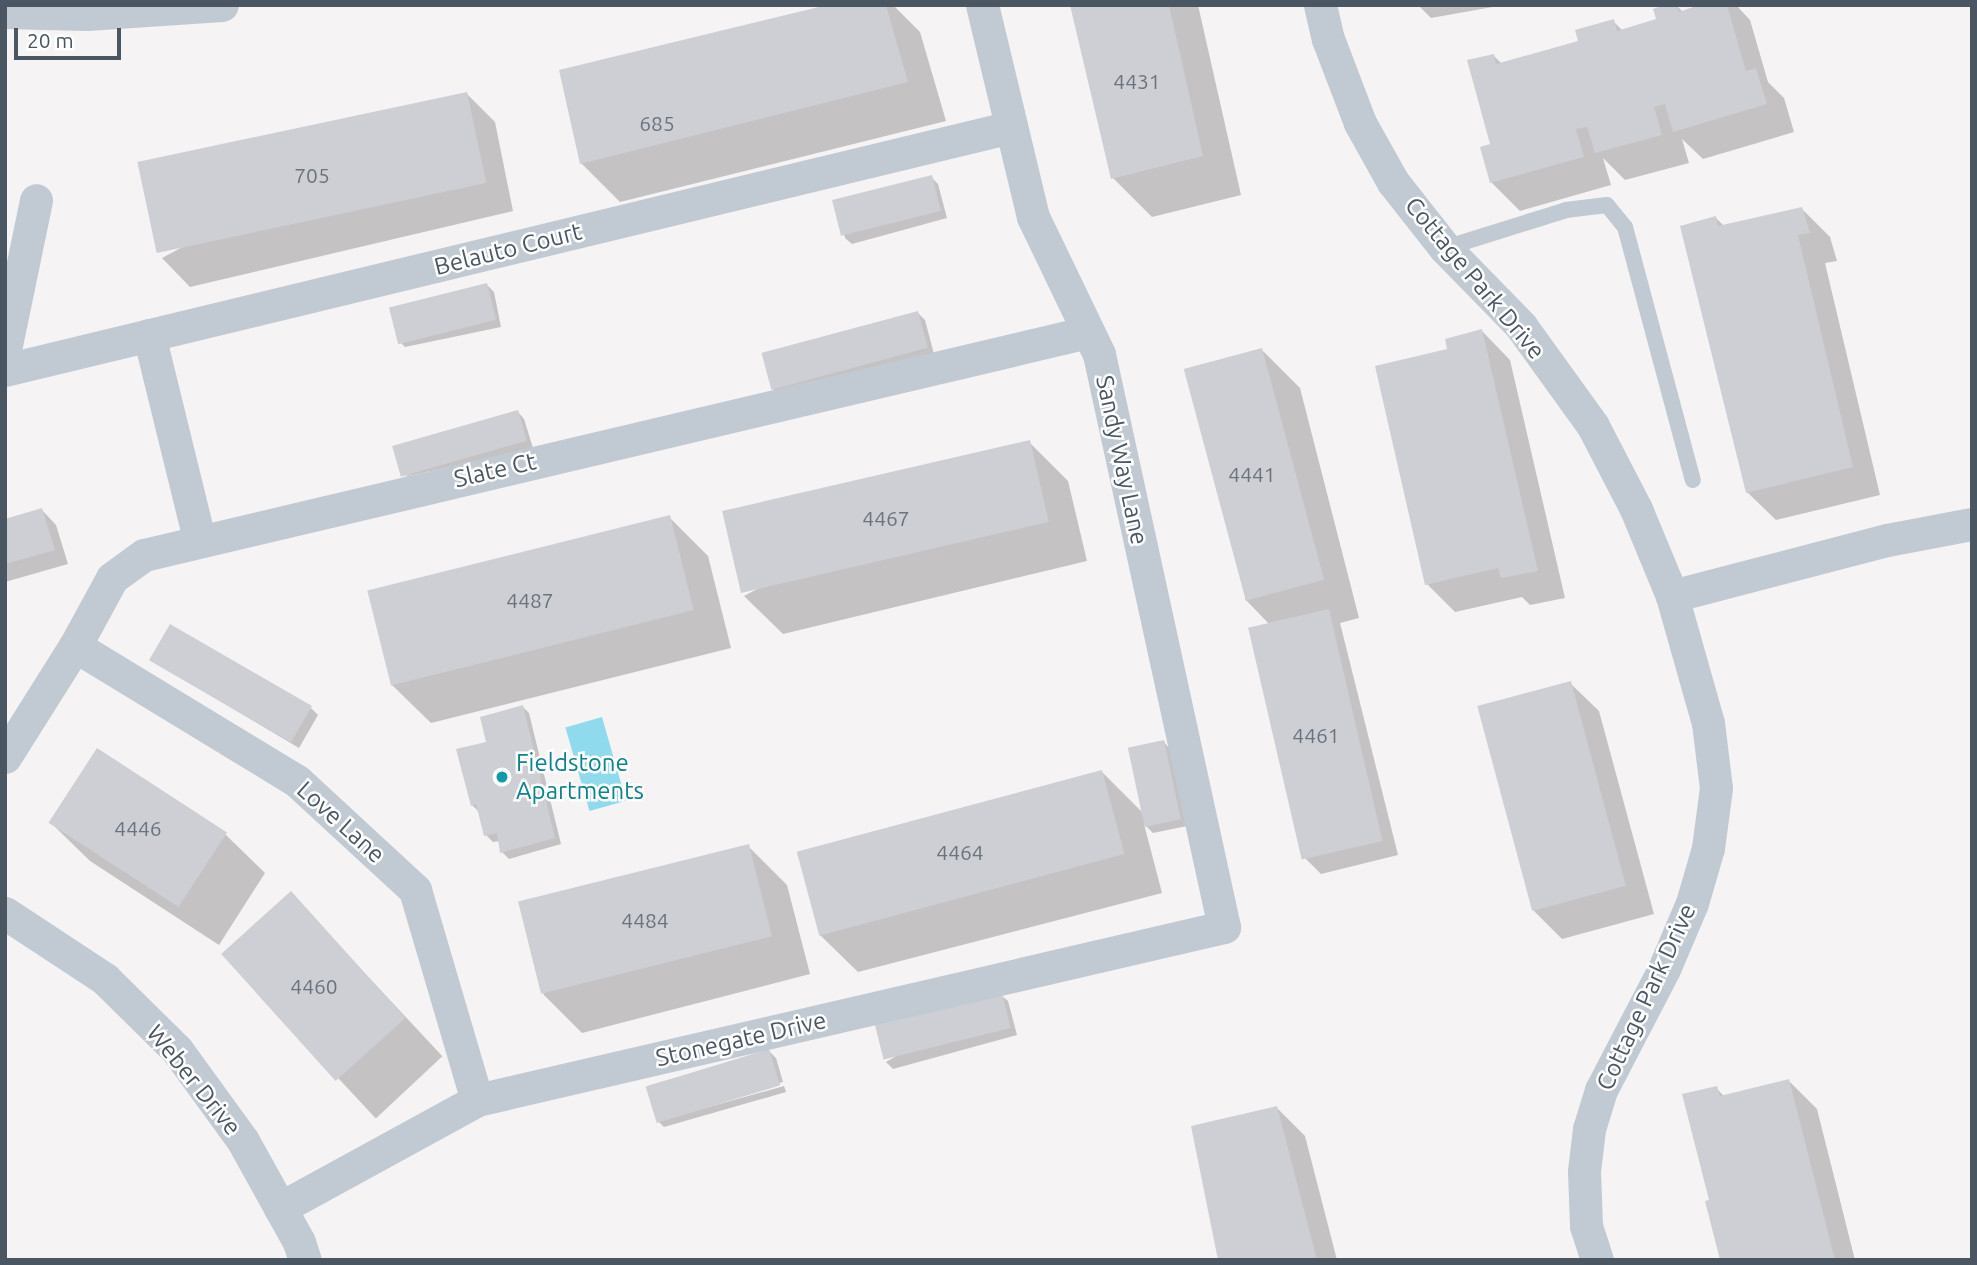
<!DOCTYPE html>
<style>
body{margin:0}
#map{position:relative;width:1977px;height:1265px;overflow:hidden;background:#f5f3f3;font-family:Ubuntu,sans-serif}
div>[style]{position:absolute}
.water>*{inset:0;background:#90daee;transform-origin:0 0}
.shadow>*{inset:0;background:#0003;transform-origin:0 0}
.building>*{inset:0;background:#cdcfd5;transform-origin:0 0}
.lane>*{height:16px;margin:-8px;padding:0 8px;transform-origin:8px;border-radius:8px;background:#c1cad2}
.street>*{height:33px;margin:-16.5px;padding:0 16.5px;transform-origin:16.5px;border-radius:16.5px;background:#c1cad2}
.dots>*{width:19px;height:19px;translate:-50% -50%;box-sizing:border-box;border:4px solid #fff;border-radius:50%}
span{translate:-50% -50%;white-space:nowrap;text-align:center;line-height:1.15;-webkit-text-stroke:5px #fff;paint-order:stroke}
.number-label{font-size:21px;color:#6b747e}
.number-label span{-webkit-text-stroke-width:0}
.street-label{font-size:24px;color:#4a5661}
.culture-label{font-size:24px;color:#0d838f}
.left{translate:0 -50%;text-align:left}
.frame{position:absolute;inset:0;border:7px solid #4a5661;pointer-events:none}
.scale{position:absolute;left:14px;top:28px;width:107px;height:32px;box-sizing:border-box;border:4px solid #4a5661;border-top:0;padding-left:9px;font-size:21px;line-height:24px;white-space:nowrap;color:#4a5661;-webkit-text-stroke:5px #fff;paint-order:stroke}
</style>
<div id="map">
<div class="water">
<i style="left:602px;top:717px;width:87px;height:38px;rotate:74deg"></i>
</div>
<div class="shadow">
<i style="clip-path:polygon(834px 5px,893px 5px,920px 32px,946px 121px,620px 202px,581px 163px)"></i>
<i style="clip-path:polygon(1072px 5px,1198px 5px,1241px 195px,1152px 217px,1113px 178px)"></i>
<i style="clip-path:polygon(1418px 5px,1504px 5px,1431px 18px)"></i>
<i style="clip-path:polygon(1669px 5px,1676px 5px,1684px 13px,1701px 5px,1736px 5px,1750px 20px,1768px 82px,1784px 98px,1794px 132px,1703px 159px,1682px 139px,1689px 163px,1625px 180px,1603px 158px,1611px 185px,1520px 211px,1492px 183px,1494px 56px,1502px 64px,1580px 42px,1613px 21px,1623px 31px,1658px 20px)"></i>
<i style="clip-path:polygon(467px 94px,495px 122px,513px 211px,190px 287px,162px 258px)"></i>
<i style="clip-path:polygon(931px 177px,938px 184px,947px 218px,852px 244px,845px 238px,836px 203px)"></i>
<i style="clip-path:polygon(1802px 209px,1830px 237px,1837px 261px,1825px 263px,1880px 495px,1776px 520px,1747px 492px,1716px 218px,1725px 227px)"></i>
<i style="clip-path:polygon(487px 285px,494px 292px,501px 327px,405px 347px,398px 340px)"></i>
<i style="clip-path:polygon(918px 313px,925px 320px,934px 354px,780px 396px,773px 389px)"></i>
<i style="clip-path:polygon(1482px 331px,1510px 360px,1565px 598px,1530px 605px,1522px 597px,1455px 612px,1427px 584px,1450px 350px)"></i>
<i style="clip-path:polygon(1261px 349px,1300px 388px,1359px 618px,1340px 623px,1398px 855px,1321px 874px,1306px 859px,1270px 625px,1245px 599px)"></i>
<i style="clip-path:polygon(518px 412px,524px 419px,533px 448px,404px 477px)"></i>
<i style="clip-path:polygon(1029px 442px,1068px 481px,1087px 561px,783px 634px,744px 596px)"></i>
<i style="clip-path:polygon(42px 510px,56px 525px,68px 564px,5px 582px,5px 521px)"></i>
<i style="clip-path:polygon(669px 517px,708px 556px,731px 648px,431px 723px,392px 685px)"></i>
<i style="clip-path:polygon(151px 660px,311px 708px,318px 715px,299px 748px)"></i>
<i style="clip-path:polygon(1570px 683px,1599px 711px,1654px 914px,1562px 939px,1534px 911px)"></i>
<i style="clip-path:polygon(522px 706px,529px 713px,561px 844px,509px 859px,502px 852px,500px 841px,493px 842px,486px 835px,479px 812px,472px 805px,488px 743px)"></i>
<i style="clip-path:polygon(1164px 742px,1170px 749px,1187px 826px,1153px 833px,1144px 824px,1162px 893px,858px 972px,819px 934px,1102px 772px,1144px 814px)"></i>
<i style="clip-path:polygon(97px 751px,226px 835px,265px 873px,219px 945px,90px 861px,51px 823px)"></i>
<i style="clip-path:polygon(748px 846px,787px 885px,810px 974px,582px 1033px,543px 994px)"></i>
<i style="left:291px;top:894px;width:222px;height:91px;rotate:47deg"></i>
<i style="clip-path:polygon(1001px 995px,1008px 1001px,1017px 1035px,893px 1069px,886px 1062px)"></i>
<i style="clip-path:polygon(769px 1051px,776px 1058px,783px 1082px,659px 1118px,659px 1121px,784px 1086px,786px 1092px,664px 1127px,657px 1120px,647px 1086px)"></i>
<i style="clip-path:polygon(1788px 1080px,1817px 1109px,1855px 1260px,1722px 1260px,1716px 1088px,1725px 1097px)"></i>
<i style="clip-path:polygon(1277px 1108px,1305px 1136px,1337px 1260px,1220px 1260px)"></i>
</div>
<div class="building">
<i style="clip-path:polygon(827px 5px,886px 5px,908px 82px,580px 164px,559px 70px)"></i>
<i style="clip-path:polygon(1070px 5px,1169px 5px,1203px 156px,1111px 179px)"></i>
<i style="clip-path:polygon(1664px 5px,1676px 5px,1679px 12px,1699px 5px,1727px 5px,1746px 71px,1756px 68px,1767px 104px,1673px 132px,1665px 104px,1654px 107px,1662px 135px,1595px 153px,1587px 127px,1576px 129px,1584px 157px,1490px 183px,1480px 147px,1490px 144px,1467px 60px,1494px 54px,1496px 64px,1578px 41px,1575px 30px,1614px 19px,1617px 31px,1656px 19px,1653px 9px)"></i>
<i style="left:467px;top:92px;width:93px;height:337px;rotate:78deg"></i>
<i style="left:932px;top:175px;width:37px;height:103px;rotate:76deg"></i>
<i style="clip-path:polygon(1802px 207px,1810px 233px,1798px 235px,1853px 467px,1746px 493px,1680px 226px,1716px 216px,1718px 226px)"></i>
<i style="left:487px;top:283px;width:38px;height:101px;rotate:76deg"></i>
<i style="left:918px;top:311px;width:38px;height:162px;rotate:75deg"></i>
<i style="clip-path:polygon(1482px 329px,1538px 571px,1501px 578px,1498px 568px,1425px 585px,1375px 366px,1447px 349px,1445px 339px)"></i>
<i style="left:1262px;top:348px;width:240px;height:81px;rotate:75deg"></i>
<i style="left:518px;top:410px;width:32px;height:131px;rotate:74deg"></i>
<i style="left:1030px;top:440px;width:84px;height:316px;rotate:77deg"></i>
<i style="clip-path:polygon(42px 508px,55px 550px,5px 564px,5px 519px)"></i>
<i style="left:670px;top:515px;width:98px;height:312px;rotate:76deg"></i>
<i style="left:1329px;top:609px;width:238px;height:83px;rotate:77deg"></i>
<i style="left:170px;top:624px;width:164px;height:42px;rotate:30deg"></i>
<i style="left:1571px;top:681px;width:212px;height:97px;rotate:75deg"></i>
<i style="clip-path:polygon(523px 705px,555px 838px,500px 853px,497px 833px,484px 836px,476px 804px,471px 806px,456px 749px,486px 742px,480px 717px)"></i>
<i style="left:1164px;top:740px;width:81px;height:37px;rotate:78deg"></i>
<i style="left:97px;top:748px;width:155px;height:89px;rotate:33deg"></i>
<i style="left:1102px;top:770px;width:87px;height:316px;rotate:75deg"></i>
<i style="left:749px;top:844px;width:95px;height:238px;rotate:76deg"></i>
<i style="left:291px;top:891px;width:171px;height:94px;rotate:48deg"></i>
<i style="left:1002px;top:993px;width:36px;height:131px;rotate:76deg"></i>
<i style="left:769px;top:1049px;width:38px;height:129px;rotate:73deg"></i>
<i style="clip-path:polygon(1789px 1079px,1835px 1260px,1720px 1260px,1705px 1201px,1709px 1200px,1682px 1094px,1717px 1086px,1720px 1096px)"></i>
<i style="clip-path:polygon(1277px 1106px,1317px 1260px,1218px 1260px,1191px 1126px)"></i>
</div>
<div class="lane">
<i style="left:1445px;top:248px;width:127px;rotate:-17.4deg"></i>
<i style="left:1566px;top:210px;width:41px;rotate:-7deg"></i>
<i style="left:1607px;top:205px;width:28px;rotate:51deg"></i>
<i style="left:1625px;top:227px;width:262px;rotate:75deg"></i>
</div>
<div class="street">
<i style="left:1320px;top:5px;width:35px;rotate:77deg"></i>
<i style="left:1328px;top:39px;width:90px;rotate:69.1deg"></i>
<i style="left:1360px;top:123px;width:68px;rotate:60.8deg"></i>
<i style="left:1393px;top:182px;width:84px;rotate:51.8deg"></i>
<i style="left:1445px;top:248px;width:109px;rotate:45.7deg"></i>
<i style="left:1521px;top:326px;width:123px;rotate:54.2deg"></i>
<i style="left:1593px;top:426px;width:93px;rotate:62.6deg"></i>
<i style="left:1636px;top:509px;width:94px;rotate:67.5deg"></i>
<i style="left:1672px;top:596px;width:132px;rotate:74.2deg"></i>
<i style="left:1708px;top:723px;width:65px;rotate:83deg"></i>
<i style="left:1716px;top:788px;width:61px;rotate:97.6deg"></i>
<i style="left:1708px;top:848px;width:57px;rotate:106.2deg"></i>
<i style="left:1692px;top:903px;width:72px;rotate:113deg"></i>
<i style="left:1664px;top:969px;width:136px;rotate:117.5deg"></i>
<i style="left:1601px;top:1090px;width:41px;rotate:107.1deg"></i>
<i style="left:1589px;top:1129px;width:42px;rotate:96.8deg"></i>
<i style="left:1584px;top:1171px;width:55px;rotate:87.9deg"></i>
<i style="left:1586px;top:1226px;width:36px;rotate:72deg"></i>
<i style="left:5px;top:12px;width:82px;rotate:1.4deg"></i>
<i style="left:87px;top:14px;width:135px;rotate:-3.8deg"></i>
<i style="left:149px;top:335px;width:210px;rotate:76.2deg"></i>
<i style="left:5px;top:350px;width:153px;rotate:-78.3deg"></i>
<i style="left:5px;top:370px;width:1035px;rotate:-13.58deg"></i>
<i style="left:1672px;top:596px;width:222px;rotate:-14.6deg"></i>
<i style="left:1887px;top:540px;width:86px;rotate:-10.7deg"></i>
<i style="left:75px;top:646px;width:260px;rotate:31.3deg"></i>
<i style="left:297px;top:781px;width:161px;rotate:42.7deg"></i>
<i style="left:415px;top:890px;width:219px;rotate:73.6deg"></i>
<i style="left:5px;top:757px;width:131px;rotate:-57.8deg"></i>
<i style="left:75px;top:646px;width:77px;rotate:-61.4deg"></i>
<i style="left:112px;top:578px;width:39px;rotate:-36deg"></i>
<i style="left:144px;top:555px;width:970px;rotate:-13.29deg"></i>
<i style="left:5px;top:913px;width:120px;rotate:33.4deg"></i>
<i style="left:105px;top:979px;width:101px;rotate:44.6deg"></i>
<i style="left:177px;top:1050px;width:112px;rotate:54deg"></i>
<i style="left:243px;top:1141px;width:115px;rotate:61deg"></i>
<i style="left:299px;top:1242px;width:19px;rotate:72deg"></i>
<i style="left:280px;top:1208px;width:225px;rotate:-28.7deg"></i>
<i style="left:477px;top:1100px;width:767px;rotate:-13.04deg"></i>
<i style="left:1224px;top:927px;width:586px;rotate:-102.31deg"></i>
<i style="left:1099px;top:354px;width:152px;rotate:-115.7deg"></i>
<i style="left:1033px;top:217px;width:218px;rotate:-103.5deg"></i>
</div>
<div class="dots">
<i style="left:502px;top:777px;background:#0f9aa8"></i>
</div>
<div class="number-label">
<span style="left:1137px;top:81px">4431</span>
<span style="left:657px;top:123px">685</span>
<span style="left:312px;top:175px">705</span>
<span style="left:1252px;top:474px">4441</span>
<span style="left:886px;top:518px">4467</span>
<span style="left:530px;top:600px">4487</span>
<span style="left:1316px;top:735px">4461</span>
<span style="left:138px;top:828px">4446</span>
<span style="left:960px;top:852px">4464</span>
<span style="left:645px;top:920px">4484</span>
<span style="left:314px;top:986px">4460</span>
</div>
<div class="street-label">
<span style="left:508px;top:249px;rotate:-14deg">Belauto Court</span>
<span style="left:1475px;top:278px;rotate:50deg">Cottage Park Drive</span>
<span style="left:1122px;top:460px;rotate:78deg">Sandy Way Lane</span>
<span style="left:495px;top:470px;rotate:-13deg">Slate Ct</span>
<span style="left:341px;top:822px;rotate:42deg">Love Lane</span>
<span style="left:1646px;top:997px;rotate:-65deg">Cottage Park Drive</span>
<span style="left:741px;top:1039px;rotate:-13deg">Stonegate Drive</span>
<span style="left:194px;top:1080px;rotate:51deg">Weber Drive</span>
</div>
<div class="culture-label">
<span class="left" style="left:516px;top:777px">Fieldstone<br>Apartments</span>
</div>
<div class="frame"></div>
<div class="scale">20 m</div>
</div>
